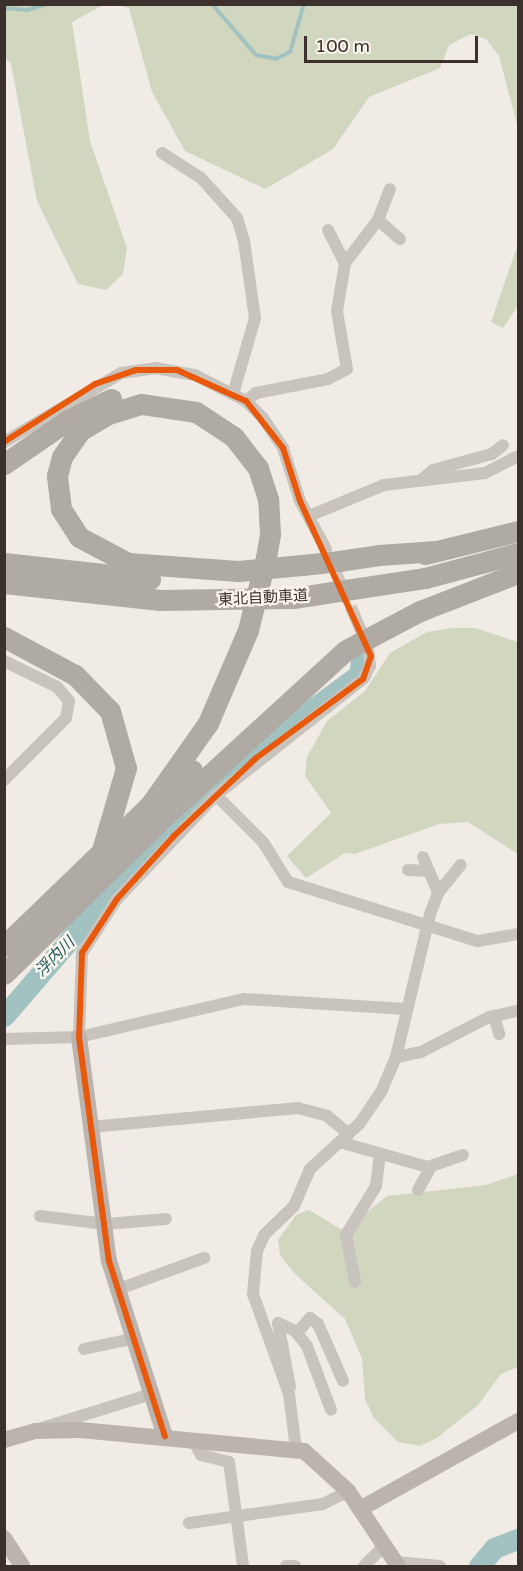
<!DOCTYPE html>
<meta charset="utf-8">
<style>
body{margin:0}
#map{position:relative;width:523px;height:1571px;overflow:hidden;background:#f0ebe5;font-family:"Varela Round","Noto Sans JP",sans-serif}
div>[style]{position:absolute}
.green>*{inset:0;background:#d1d6bf}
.stream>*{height:4px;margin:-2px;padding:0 2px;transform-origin:2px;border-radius:2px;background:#a1c2c1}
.river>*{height:21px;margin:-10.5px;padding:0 10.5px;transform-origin:10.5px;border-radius:10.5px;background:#a1c2c1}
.street-tunnel>*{height:12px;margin-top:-6px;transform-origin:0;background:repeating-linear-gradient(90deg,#ccc6c0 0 12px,transparent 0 18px)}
.street>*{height:12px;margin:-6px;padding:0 6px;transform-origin:6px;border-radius:6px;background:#c9c3be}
.secondary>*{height:16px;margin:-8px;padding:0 8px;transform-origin:8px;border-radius:8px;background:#bab3ae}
.highway>*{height:21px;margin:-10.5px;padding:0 10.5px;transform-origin:10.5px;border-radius:10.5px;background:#afaaa4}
.cycleway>*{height:6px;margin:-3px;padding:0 3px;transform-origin:3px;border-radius:3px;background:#e8590c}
span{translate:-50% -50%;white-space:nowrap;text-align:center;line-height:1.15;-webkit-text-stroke:4.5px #fbf5ee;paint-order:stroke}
.street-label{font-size:15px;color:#3b302b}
.water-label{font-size:16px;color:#1f5a5e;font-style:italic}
.frame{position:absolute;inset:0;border:6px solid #3b302b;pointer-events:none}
.scale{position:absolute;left:304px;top:36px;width:174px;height:27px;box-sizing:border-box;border:3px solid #3b302b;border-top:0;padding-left:8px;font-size:18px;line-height:21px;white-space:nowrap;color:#3b302b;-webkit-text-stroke:4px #fbf5ee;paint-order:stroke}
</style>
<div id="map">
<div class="green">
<i style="clip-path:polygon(4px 5px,103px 5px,72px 22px,90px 141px,127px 248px,123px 274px,106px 290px,78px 284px,37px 201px,11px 64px,5px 57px)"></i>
<i style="clip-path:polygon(118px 5px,518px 5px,518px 128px,499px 56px,486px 39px,471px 34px,449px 45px,440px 68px,369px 97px,333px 149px,265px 189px,185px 151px,152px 92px,129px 8px)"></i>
<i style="clip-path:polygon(518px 244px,518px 305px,503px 328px,491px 322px)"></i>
<i style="clip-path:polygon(452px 628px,475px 628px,518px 642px,518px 854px,468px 822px,439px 824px,355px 854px,345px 853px,306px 878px,287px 856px,331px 813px,305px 776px,307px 757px,327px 721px,365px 691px,390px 653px,427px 632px)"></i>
<i style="clip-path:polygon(518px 1174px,518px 1367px,501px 1374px,478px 1405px,437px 1438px,420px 1446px,398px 1442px,374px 1418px,365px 1399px,362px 1359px,345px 1319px,294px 1273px,280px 1255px,278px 1240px,296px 1215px,309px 1210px,344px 1231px,387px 1196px,486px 1185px)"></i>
</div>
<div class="stream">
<i style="left:212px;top:4px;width:67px;rotate:49.2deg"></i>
<i style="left:256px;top:55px;width:20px;rotate:11deg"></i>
<i style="left:276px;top:59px;width:16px;rotate:-27deg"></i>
<i style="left:290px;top:52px;width:50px;rotate:-73.7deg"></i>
<i style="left:4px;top:8px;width:23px;rotate:5deg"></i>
<i style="left:27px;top:10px;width:22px;rotate:-16deg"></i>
</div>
<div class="river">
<i style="left:4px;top:1016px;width:169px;rotate:-49.3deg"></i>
<i style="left:114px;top:888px;width:175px;rotate:-45deg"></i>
<i style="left:238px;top:764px;width:152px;rotate:-36.4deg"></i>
<i style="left:360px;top:674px;width:21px;rotate:-87deg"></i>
<i style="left:479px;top:1566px;width:23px;rotate:-50deg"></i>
<i style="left:494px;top:1548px;width:26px;rotate:-21deg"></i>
</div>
<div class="street-tunnel">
<i style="left:329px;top:557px;width:68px;rotate:66.5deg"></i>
</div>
<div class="street">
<i style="left:162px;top:153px;width:46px;rotate:32.7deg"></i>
<i style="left:201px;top:178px;width:54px;rotate:48deg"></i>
<i style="left:237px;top:218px;width:24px;rotate:73deg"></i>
<i style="left:244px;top:241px;width:78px;rotate:81.9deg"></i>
<i style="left:255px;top:318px;width:79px;rotate:106.1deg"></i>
<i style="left:378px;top:220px;width:29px;rotate:41deg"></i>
<i style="left:328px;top:230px;width:37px;rotate:63deg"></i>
<i style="left:246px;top:401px;width:13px;rotate:-39deg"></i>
<i style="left:256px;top:393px;width:73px;rotate:-11deg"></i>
<i style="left:328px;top:379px;width:21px;rotate:-28deg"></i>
<i style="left:347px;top:369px;width:59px;rotate:-99.8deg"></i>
<i style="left:337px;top:311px;width:49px;rotate:-80.5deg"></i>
<i style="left:345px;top:263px;width:54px;rotate:-52.5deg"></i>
<i style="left:378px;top:220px;width:33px;rotate:-69deg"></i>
<i style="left:4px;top:442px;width:136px;rotate:-30.5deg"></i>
<i style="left:121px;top:373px;width:34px;rotate:-8deg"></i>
<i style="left:155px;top:368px;width:41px;rotate:9.9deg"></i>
<i style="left:195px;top:375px;width:57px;rotate:27deg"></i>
<i style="left:246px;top:401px;width:24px;rotate:45deg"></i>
<i style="left:263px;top:418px;width:36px;rotate:56deg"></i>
<i style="left:283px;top:448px;width:56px;rotate:72.2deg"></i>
<i style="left:300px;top:501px;width:55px;rotate:61.6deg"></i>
<i style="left:420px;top:481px;width:17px;rotate:-40deg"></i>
<i style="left:433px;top:470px;width:61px;rotate:-15.2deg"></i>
<i style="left:492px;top:454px;width:14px;rotate:-39deg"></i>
<i style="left:309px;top:516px;width:81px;rotate:-22.5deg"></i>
<i style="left:384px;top:485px;width:102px;rotate:-6.8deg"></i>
<i style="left:485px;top:473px;width:37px;rotate:-27deg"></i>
<i style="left:356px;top:619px;width:15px;rotate:67deg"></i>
<i style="left:4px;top:661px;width:59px;rotate:26.1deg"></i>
<i style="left:57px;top:687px;width:18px;rotate:49deg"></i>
<i style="left:69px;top:701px;width:17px;rotate:100deg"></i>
<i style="left:66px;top:718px;width:88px;rotate:135deg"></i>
<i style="left:216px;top:795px;width:66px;rotate:45deg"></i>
<i style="left:263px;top:842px;width:47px;rotate:58deg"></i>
<i style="left:288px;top:882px;width:199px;rotate:17.3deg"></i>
<i style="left:478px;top:941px;width:41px;rotate:-9.9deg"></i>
<i style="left:423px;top:857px;width:39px;rotate:67deg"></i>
<i style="left:408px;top:870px;width:21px;rotate:3deg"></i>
<i style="left:494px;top:1016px;width:19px;rotate:74deg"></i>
<i style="left:79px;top:1037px;width:84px;rotate:-88deg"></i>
<i style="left:82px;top:953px;width:64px;rotate:-57.1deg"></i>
<i style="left:117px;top:899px;width:144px;rotate:-46.4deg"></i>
<i style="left:216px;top:795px;width:187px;rotate:-38.3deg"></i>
<i style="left:363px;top:679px;width:15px;rotate:-62deg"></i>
<i style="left:370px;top:666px;width:19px;rotate:-96deg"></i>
<i style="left:4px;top:1039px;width:75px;rotate:-1.5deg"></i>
<i style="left:79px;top:1037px;width:169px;rotate:-13deg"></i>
<i style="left:244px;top:999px;width:162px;rotate:3.5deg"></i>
<i style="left:396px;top:1057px;width:25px;rotate:-11deg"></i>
<i style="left:421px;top:1052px;width:76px;rotate:-27.2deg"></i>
<i style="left:489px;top:1017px;width:30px;rotate:-12deg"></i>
<i style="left:90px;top:1127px;width:209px;rotate:-5.2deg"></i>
<i style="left:298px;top:1108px;width:30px;rotate:15deg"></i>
<i style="left:327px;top:1116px;width:28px;rotate:39deg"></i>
<i style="left:343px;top:1143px;width:88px;rotate:15.8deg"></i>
<i style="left:428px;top:1167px;width:37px;rotate:-19deg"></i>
<i style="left:418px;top:1190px;width:26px;rotate:-61deg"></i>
<i style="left:40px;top:1216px;width:66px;rotate:6.9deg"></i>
<i style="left:106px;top:1224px;width:60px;rotate:-4.8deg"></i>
<i style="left:355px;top:1282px;width:48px;rotate:-100.8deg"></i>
<i style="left:346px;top:1235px;width:57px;rotate:-58.5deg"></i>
<i style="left:376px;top:1186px;width:31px;rotate:-83deg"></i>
<i style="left:116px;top:1290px;width:94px;rotate:-20deg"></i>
<i style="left:297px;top:1333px;width:20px;rotate:-49deg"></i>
<i style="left:310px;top:1318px;width:10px;rotate:37deg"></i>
<i style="left:318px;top:1324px;width:62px;rotate:66.3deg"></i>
<i style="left:84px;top:1349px;width:48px;rotate:-12deg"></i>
<i style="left:290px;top:1387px;width:65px;rotate:-100.6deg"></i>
<i style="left:278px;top:1323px;width:19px;rotate:25deg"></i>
<i style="left:295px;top:1331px;width:19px;rotate:51deg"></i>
<i style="left:307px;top:1346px;width:68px;rotate:69.4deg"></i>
<i style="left:42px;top:1428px;width:111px;rotate:-17.3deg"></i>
<i style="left:193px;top:1440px;width:17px;rotate:62deg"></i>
<i style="left:201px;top:1455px;width:29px;rotate:14deg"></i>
<i style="left:229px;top:1462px;width:105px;rotate:82.3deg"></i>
<i style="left:296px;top:1449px;width:55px;rotate:-97.3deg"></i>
<i style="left:289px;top:1394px;width:106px;rotate:-109.8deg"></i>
<i style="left:253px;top:1294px;width:43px;rotate:-84.7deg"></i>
<i style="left:257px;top:1251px;width:17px;rotate:-66deg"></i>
<i style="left:264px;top:1235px;width:42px;rotate:-44deg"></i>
<i style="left:294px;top:1206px;width:40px;rotate:-66.6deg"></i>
<i style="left:310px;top:1169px;width:68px;rotate:-42.6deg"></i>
<i style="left:360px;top:1123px;width:40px;rotate:-56deg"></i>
<i style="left:382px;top:1090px;width:36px;rotate:-67deg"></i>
<i style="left:396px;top:1057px;width:147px;rotate:-76.6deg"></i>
<i style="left:430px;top:914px;width:22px;rotate:-69deg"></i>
<i style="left:438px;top:893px;width:36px;rotate:-51deg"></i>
<i style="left:189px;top:1523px;width:135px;rotate:-8.1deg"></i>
<i style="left:323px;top:1504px;width:28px;rotate:-27deg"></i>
<i style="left:395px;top:1562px;width:45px;rotate:5.1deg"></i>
<i style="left:286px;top:1566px;width:9px"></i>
<i style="left:364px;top:1566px;width:28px;rotate:-45deg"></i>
</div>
<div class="secondary">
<i style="left:79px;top:1037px;width:226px;rotate:82.4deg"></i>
<i style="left:109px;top:1261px;width:184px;rotate:72.3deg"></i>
<i style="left:4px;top:1440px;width:32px;rotate:-16deg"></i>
<i style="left:35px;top:1431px;width:45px;rotate:-1.3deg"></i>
<i style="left:80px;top:1430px;width:225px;rotate:5.4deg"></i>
<i style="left:304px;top:1451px;width:59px;rotate:42.3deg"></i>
<i style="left:348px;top:1491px;width:90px;rotate:56.3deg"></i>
<i style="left:360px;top:1509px;width:181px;rotate:-29.1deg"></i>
<i style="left:4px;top:1538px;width:33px;rotate:57deg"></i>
</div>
<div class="highway">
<i style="left:4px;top:464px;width:78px;rotate:-34.5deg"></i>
<i style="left:68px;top:420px;width:48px;rotate:-26deg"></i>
<i style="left:425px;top:554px;width:96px;rotate:-13.9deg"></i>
<i style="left:4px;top:563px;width:147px;rotate:6.3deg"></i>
<i style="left:4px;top:583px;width:157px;rotate:6.2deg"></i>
<i style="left:160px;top:600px;width:133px;rotate:-0.9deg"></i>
<i style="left:293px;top:598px;width:134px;rotate:-8.6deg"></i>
<i style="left:425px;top:578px;width:96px;rotate:-15deg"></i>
<i style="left:4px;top:637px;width:81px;rotate:28.2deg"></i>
<i style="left:75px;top:675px;width:50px;rotate:45.8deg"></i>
<i style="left:110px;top:711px;width:59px;rotate:74.3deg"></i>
<i style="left:126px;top:768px;width:85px;rotate:106.3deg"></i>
<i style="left:168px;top:813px;width:49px;rotate:-60.8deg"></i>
<i style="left:4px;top:946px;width:203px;rotate:-44deg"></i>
<i style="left:150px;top:805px;width:100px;rotate:-54.7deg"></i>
<i style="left:208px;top:723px;width:101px;rotate:-66.7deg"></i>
<i style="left:248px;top:630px;width:75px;rotate:-76.1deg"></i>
<i style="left:266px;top:557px;width:23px;rotate:-80deg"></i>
<i style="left:270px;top:534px;width:35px;rotate:-93deg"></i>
<i style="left:268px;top:499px;width:33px;rotate:-108deg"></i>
<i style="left:258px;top:468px;width:39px;rotate:-128deg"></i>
<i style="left:234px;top:437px;width:45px;rotate:-146.7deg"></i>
<i style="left:196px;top:412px;width:56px;rotate:-171.7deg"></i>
<i style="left:141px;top:404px;width:34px;rotate:163deg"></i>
<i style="left:108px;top:414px;width:33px;rotate:149deg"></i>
<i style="left:80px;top:431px;width:32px;rotate:125deg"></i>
<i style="left:62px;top:457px;width:20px;rotate:105deg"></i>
<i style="left:57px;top:476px;width:33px;rotate:83deg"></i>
<i style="left:61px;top:509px;width:33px;rotate:57deg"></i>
<i style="left:79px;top:537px;width:55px;rotate:28deg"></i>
<i style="left:128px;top:563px;width:110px;rotate:4.2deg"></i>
<i style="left:238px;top:571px;width:64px;rotate:-5.4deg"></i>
<i style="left:302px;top:565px;width:37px;rotate:-6deg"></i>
<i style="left:339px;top:561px;width:40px;rotate:-8.5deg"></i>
<i style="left:379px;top:555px;width:57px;rotate:-4deg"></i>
<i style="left:4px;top:974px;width:230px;rotate:-44.5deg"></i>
<i style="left:168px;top:813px;width:241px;rotate:-42.5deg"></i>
<i style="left:346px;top:650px;width:84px;rotate:-27.8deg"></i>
<i style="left:420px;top:611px;width:105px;rotate:-21.2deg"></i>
</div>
<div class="cycleway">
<i style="left:4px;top:442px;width:108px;rotate:-32.5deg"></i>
<i style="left:95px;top:384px;width:43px;rotate:-18.9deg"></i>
<i style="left:136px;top:370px;width:41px"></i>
<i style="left:177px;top:370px;width:76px;rotate:24.2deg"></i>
<i style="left:246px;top:401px;width:60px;rotate:51.8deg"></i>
<i style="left:283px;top:448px;width:56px;rotate:72.2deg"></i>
<i style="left:300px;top:501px;width:170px;rotate:65.4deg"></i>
<i style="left:371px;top:656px;width:24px;rotate:109deg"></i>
<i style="left:363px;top:679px;width:134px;rotate:143.5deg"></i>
<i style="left:255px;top:759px;width:112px;rotate:136.5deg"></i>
<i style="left:174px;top:836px;width:85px;rotate:132.1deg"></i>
<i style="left:117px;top:899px;width:64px;rotate:122.9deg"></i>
<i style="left:82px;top:953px;width:84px;rotate:92deg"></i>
<i style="left:79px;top:1037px;width:226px;rotate:82.4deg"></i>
<i style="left:109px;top:1261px;width:184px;rotate:72.3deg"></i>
</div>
<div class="street-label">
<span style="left:263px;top:598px;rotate:-3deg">東北自動車道</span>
</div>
<div class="water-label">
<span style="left:55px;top:957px;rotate:-45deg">浮内川</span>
</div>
<div class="frame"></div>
<div class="scale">100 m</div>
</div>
